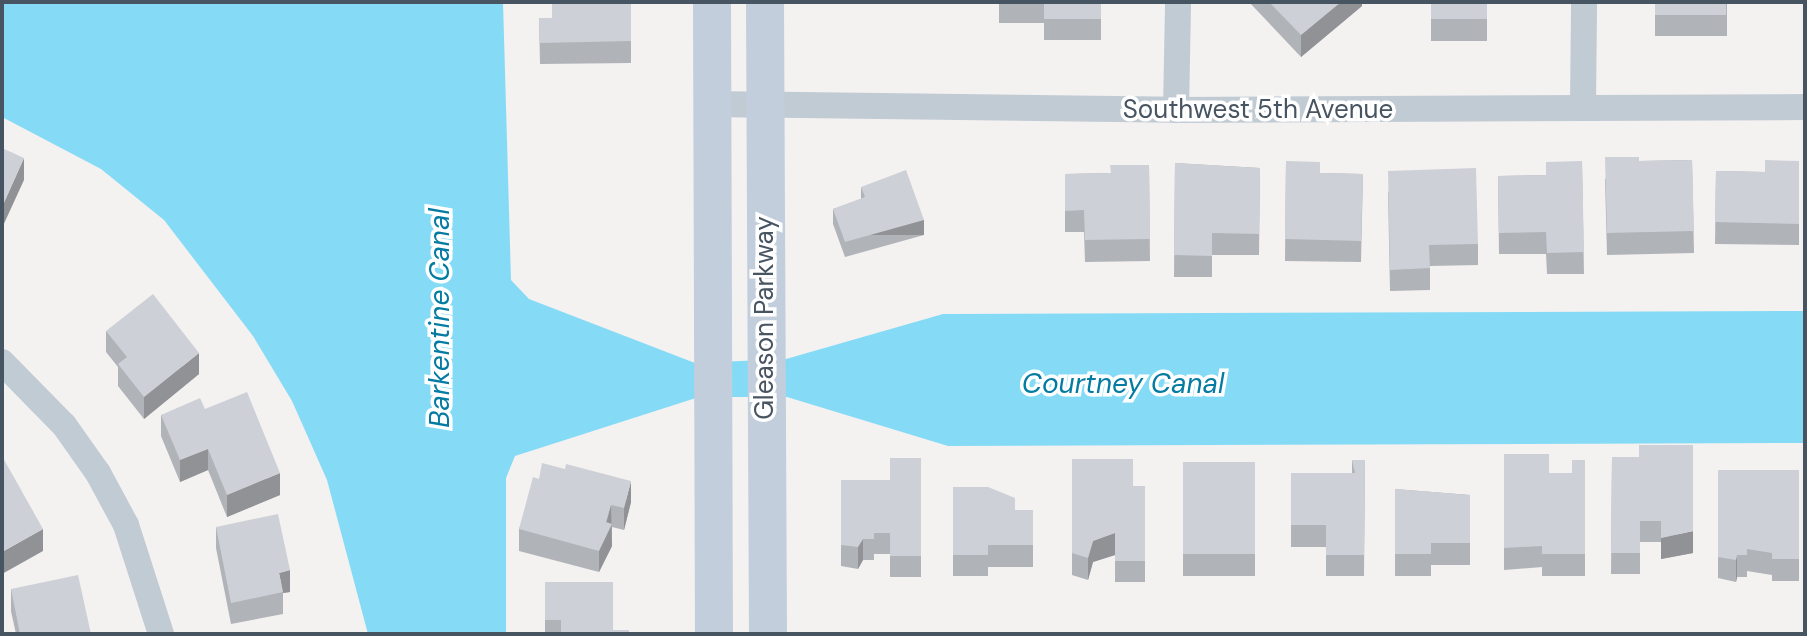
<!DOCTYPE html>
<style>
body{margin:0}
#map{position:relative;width:1807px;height:636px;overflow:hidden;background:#f4f1f1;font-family:"DM Sans",sans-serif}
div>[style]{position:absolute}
.water>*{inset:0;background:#85dbf6}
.street>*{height:26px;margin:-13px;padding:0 13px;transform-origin:13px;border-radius:13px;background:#c1cbd4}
.secondary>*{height:38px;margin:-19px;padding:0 19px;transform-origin:19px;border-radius:19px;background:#c2cedc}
.wall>*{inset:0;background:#b0b3b8;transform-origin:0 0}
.shaded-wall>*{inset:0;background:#909296;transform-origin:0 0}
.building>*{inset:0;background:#cdd0d6;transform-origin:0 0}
span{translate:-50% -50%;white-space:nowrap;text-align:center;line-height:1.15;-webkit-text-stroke:7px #fff;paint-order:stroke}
.street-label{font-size:26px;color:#475461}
.water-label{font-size:28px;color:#037ba2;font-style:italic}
.frame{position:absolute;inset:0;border:4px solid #475461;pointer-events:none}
</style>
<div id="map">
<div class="water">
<i style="clip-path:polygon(2px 2px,503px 2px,511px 280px,529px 299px,695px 363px,786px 359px,943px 314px,1805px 311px,1805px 443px,948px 446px,787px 397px,699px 397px,515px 456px,506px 478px,506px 634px,368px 634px,327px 480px,292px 401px,253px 336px,164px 220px,101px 169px,2px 117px)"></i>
</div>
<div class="street">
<i style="left:712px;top:104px;width:464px;rotate:0.7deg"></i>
<i style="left:1176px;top:110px;width:629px;rotate:-0.27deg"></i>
<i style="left:1583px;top:105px;width:103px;rotate:-89.4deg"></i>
<i style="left:1176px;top:110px;width:108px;rotate:-88.9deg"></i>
<i style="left:2px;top:362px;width:88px;rotate:45.5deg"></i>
<i style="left:64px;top:425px;width:59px;rotate:54.7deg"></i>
<i style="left:98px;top:473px;width:59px;rotate:61.7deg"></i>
<i style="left:126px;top:525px;width:114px;rotate:72.2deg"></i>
</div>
<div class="secondary">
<i style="left:712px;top:2px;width:632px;rotate:89.82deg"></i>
<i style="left:765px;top:2px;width:632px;rotate:89.73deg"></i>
</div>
<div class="wall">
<i style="clip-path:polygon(999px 2px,1101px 2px,1101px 40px,1044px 40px,1044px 23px,999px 23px)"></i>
<i style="clip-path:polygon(1249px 2px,1362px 2px,1362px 6px,1301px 57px)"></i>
<i style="left:1431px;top:2px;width:56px;height:39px"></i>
<i style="left:1655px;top:2px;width:72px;height:34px"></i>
<i style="clip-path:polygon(620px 4px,631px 4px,631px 63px,540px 64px,539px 18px,551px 18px)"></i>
<i style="clip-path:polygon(1692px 160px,1694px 253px,1607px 255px,1605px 179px,1639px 161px)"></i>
<i style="clip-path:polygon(1286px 161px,1320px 173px,1363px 174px,1361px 262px,1285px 261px)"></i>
<i style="clip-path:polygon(1582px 161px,1584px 274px,1547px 274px,1546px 254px,1499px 254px,1498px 176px,1546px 175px)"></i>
<i style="clip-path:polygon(1799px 161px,1799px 245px,1715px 244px,1716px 171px,1765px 172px)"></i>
<i style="clip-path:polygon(1175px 163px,1260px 168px,1259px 255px,1212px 255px,1212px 277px,1174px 277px)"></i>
<i style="clip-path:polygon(1149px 165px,1150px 261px,1085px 262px,1084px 232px,1065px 232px,1065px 174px,1110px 173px)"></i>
<i style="clip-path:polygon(861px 187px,924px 235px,845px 257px,833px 224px,833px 209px,861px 199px)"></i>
<i style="clip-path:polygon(1388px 192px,1478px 244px,1478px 265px,1430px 266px,1430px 290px,1390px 291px)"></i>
<i style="clip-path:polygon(106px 331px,199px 374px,144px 419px,118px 386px,118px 367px,106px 352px)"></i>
<i style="clip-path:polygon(205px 409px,280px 495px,227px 517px,208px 470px,180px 482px,161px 436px,161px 415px)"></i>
<i style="clip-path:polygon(1504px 454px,1549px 473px,1572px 473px,1585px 460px,1585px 576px,1542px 576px,1542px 567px,1504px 570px)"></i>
<i style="clip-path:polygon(1612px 457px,1693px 553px,1661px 559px,1661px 542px,1640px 542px,1640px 574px,1611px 574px)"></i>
<i style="clip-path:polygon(921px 458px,921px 577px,890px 577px,890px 554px,874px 554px,874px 560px,863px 560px,858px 569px,841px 566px,841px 480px,890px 480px)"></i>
<i style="clip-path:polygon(1072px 459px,1133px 486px,1145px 486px,1145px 582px,1115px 582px,1115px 555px,1093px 562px,1088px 580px,1072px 575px)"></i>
<i style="clip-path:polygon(1352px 460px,1365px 460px,1364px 576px,1326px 576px,1326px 547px,1291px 547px,1291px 473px,1352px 473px)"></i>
<i style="left:1183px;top:462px;width:72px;height:114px"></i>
<i style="clip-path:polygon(1718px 470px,1799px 470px,1799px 581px,1772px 581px,1772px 575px,1747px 571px,1747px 577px,1737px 577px,1736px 582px,1718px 578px)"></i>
<i style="clip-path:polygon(539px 479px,631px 502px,624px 530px,612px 527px,612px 546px,599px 572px,519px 551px,519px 529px)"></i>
<i style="clip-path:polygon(953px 487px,1015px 510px,1033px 510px,1033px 567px,988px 567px,988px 576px,953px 576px)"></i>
<i style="clip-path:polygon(1395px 489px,1470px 495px,1470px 565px,1431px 565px,1431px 576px,1395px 576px)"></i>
<i style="clip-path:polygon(216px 527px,290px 592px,283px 593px,283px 614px,231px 624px,216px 548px)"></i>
<i style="clip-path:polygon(545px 582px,613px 630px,629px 634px,545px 634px)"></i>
<i style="clip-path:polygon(11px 589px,91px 634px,16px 634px,11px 611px)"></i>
</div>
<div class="shaded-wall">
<i style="clip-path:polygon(1341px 2px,1362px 2px,1362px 6px,1301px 57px,1301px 35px)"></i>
<i style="clip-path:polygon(24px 158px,24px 180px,2px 228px,2px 207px)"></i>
<i style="left:924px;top:220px;width:15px;height:82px;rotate:90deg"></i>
<i style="clip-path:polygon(199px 353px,199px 374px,144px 419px,144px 397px)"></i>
<i style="clip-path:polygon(208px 449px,208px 470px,180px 482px,180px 460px)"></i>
<i style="clip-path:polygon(280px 473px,280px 495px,227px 517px,227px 495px)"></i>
<i style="clip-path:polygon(631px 481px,631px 502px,624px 530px,624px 508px)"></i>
<i style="clip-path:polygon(611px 505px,612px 546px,599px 572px,599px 551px)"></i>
<i style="clip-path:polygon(43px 529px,43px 551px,2px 574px,2px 552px)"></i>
<i style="clip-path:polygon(1693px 531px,1693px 553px,1661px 559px,1661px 538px)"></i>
<i style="clip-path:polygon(1115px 533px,1115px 555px,1093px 562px,1088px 580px,1088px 558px,1093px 541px)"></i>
<i style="clip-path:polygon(863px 539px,863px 560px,858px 569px,858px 547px)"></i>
<i style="clip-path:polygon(1737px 555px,1737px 577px,1736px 582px,1736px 560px)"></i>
<i style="clip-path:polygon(290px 570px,290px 592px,283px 593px,279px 573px)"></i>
</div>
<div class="building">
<i style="clip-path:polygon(552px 2px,620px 2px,620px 4px,631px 4px,631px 41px,540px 43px,539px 18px,552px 18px)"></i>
<i style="left:1044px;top:2px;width:57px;height:17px"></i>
<i style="clip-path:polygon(1269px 2px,1341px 2px,1301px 35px)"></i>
<i style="left:1431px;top:2px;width:56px;height:17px"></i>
<i style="left:1655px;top:2px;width:71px;height:13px"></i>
<i style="clip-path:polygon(2px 148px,24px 158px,2px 207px)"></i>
<i style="clip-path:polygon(1605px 157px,1639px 157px,1639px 161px,1692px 160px,1694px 231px,1607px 233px)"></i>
<i style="clip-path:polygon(1765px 160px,1799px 161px,1799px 224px,1715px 222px,1716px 171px,1765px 172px)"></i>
<i style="clip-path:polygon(1286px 161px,1320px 162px,1320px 173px,1363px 174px,1361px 241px,1285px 239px)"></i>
<i style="clip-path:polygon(1582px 161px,1584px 252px,1547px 253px,1546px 232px,1499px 233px,1498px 176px,1546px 175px,1546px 162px)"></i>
<i style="clip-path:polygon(1175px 163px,1260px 168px,1259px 234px,1212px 233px,1212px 256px,1174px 255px)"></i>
<i style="clip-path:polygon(1110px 165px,1149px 165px,1150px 239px,1085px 240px,1084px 210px,1065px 211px,1065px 174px,1111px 173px)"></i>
<i style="clip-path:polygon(1476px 168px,1478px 244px,1429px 245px,1430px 268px,1390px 270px,1388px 171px)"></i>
<i style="clip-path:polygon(906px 170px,924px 220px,845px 242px,833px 209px,865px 197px,861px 187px)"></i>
<i style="clip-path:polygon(153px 294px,199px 353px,144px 397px,118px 364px,127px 357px,106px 331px)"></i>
<i style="clip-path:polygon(247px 392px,280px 473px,227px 495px,208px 449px,180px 460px,161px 415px,200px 398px,205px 409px)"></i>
<i style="clip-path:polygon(1639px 445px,1693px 445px,1693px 531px,1661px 538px,1661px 521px,1640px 521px,1640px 553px,1611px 553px,1612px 457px,1639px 457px)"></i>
<i style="clip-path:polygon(1504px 454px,1549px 454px,1549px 473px,1572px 473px,1572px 460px,1585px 460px,1585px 554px,1542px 554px,1542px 546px,1504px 548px)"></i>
<i style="clip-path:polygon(2px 456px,43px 529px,2px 552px)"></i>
<i style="clip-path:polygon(890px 458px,921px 458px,921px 556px,890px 556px,890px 533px,874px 533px,874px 539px,863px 539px,858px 547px,841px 545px,841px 480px,890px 480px)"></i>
<i style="clip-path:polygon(1072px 459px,1133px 459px,1133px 486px,1145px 486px,1145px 561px,1115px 561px,1115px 533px,1093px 541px,1088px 558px,1072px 553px)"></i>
<i style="clip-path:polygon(1352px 460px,1365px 460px,1364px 555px,1326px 555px,1326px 525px,1291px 525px,1291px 473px,1355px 473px)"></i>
<i style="left:1183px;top:462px;width:72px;height:92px"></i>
<i style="clip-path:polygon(542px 463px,565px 469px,566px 464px,631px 481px,624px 508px,611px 505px,606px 522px,612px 524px,599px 551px,519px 529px,533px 477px,539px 479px)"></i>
<i style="clip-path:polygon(1718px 470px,1799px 470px,1799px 559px,1772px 559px,1772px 553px,1747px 549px,1747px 555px,1737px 555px,1736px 560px,1718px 557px)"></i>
<i style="clip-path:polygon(953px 487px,988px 487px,1015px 498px,1015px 510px,1033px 510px,1033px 545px,988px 545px,988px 555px,953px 555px)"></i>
<i style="clip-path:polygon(1395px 489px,1470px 495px,1470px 543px,1431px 543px,1431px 554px,1395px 554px)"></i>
<i style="clip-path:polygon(278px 514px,290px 570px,279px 573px,283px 592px,231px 603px,216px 527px)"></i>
<i style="clip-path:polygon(78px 575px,91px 634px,20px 634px,11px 589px)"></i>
<i style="clip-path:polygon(545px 582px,613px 582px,613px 630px,629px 630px,629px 634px,561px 634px,561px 620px,545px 620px)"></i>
</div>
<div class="street-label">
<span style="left:1258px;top:110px">Southwest 5th Avenue</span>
<span style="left:765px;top:318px;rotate:-90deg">Gleason Parkway</span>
</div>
<div class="water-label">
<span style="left:440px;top:318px;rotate:-90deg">Barkentine Canal</span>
<span style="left:1123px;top:384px">Courtney Canal</span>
</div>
<div class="frame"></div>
</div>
